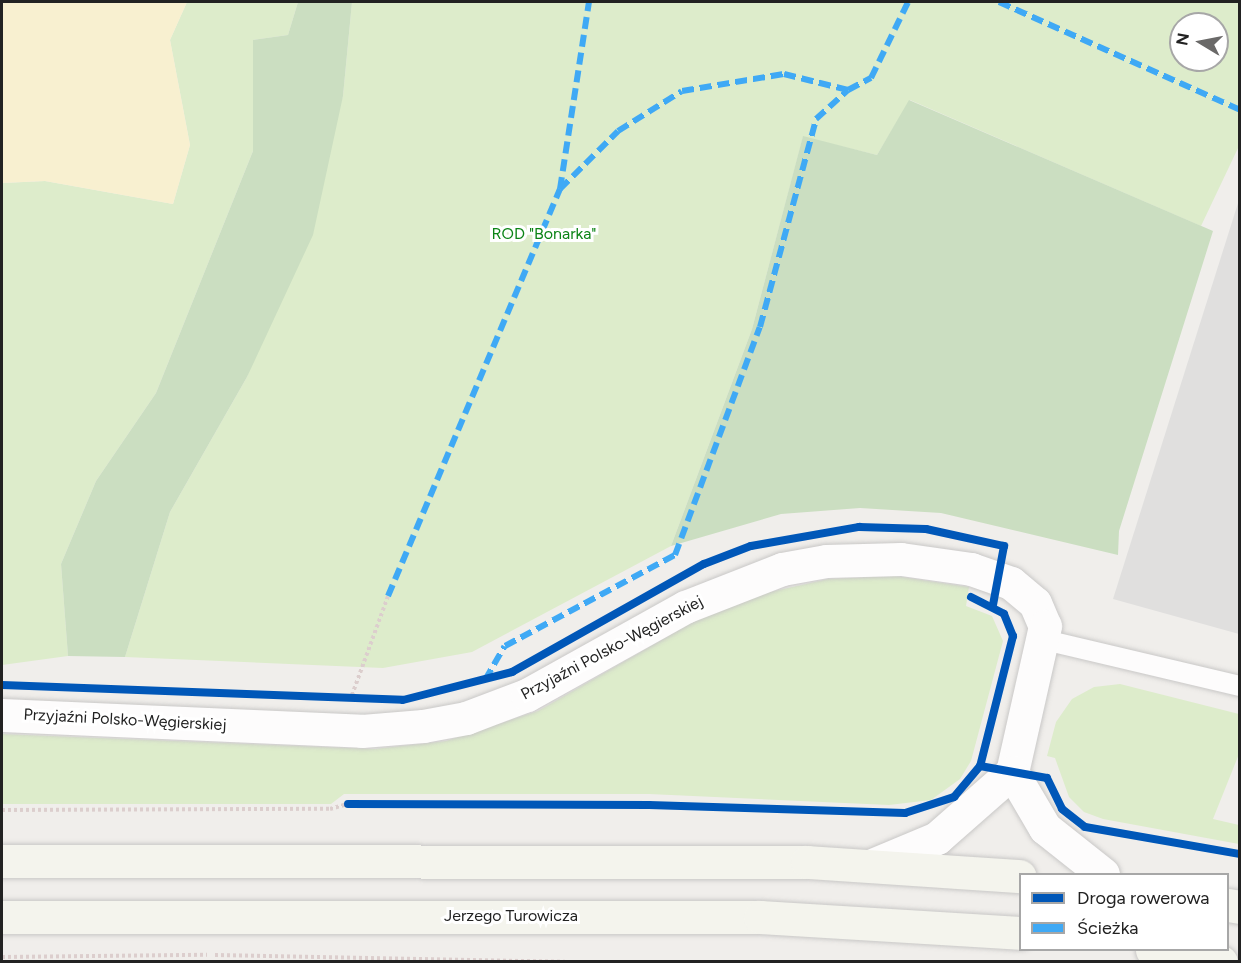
<!DOCTYPE html>
<meta charset="utf-8">
<style>
body{margin:0}
#map{position:relative;width:1241px;height:963px;overflow:hidden;background:#f0eeeb;font-family:Figtree,sans-serif}
div>[style]{position:absolute}
.grass>*{inset:0;background:#ddeccb}
.forest>*{inset:0;background:#cbdec1}
.sand>*{inset:0;background:#f8f0d0}
.parking>*{inset:0;background:#e0dfde}
.path>*{height:4px;margin-top:-2px;transform-origin:0;background:repeating-linear-gradient(90deg,#dccecd 0 3px,transparent 0 6px)}
.roads{filter:drop-shadow(0 0 2px #c9c8c7) drop-shadow(0 0 2px #c9c8c7)}
.service>*{height:20px;margin:-10px;padding:0 10px;transform-origin:10px;border-radius:10px;background:#fdfcfc}
.minor>*{height:33px;margin:-16.5px;padding:0 16.5px;transform-origin:16.5px;border-radius:16.5px;background:#fdfcfc}
.secondary>*{height:33px;margin:-16.5px;padding:0 16.5px;transform-origin:16.5px;border-radius:16.5px;background:#f4f4ed}
.quiet>*{height:6px;margin-top:-3px;transform-origin:0;background:repeating-linear-gradient(90deg,#3fa9f5 0 12px,transparent 0 18px)}
.cycleway>*{height:8px;margin:-4px;padding:0 4px;transform-origin:4px;border-radius:4px;background:#0057b8}
span{translate:-50% -50%;white-space:nowrap;text-align:center;line-height:1.15;-webkit-text-stroke:6px #fff;paint-order:stroke}
.park-label{font-size:16px;color:#0c8416}
.street-label{font-size:16px;color:#222}
.frame{position:absolute;inset:0;border:3px solid #222;pointer-events:none}
.legend{position:absolute;left:1019px;top:873px;width:210px;height:78px;box-sizing:border-box;background:#fff;border:2px solid #a7a7a7;margin:0;padding:8px 10px;list-style:none;font-size:18px;color:#222}
.legend li{display:flex;align-items:center;gap:12px;height:30px}
.legend b{width:30px;border:2px solid #a7a7a7}
.north{position:absolute;left:1169px;top:12px;width:60px;height:60px;box-sizing:border-box;background:#fff;border:2px solid #a7a7a7;border-radius:50%;rotate:280deg;font-size:16px;font-weight:700;line-height:24px;text-align:center;color:#222}
.north::after{content:'';display:block;margin:auto;width:21px;height:27px;background:#6a6968;clip-path:polygon(50% 0,100% 100%,50% 72%,0 100%)}
</style>
<div id="map">
<div class="grass">
<i style="clip-path:polygon(187px 2px,298px 2px,288px 35px,253px 40px,253px 151px,156px 393px,96px 481px,61px 564px,68px 656px,2px 665px,2px 183px,45px 181px,173px 204px,190px 145px,170px 40px)"></i>
<i style="clip-path:polygon(evenodd,352px 2px,1239px 2px,1239px 146px,1201px 226px,910px 100px,877px 155px,803px 137px,752px 329px,671px 546px,472px 652px,383px 668px,125px 657px,170px 512px,247px 377px,343px 96px,352px 2px,1181px 24px,1217px 24px,1217px 60px,1181px 60px,1181px 24px)"></i>
<i style="clip-path:polygon(895px 576px,969px 587px,966px 606px,992px 616px,1003px 641px,971px 761px,960px 779px,931px 800px,889px 805px,649px 794px,344px 794px,331px 804px,2px 804px,2px 734px,374px 749px,446px 741px,538px 711px,698px 619px,756px 595px,828px 579px)"></i>
<i style="clip-path:polygon(1120px 684px,1239px 714px,1239px 754px,1213px 819px,1239px 825px,1239px 844px,1103px 819px,1084px 812px,1069px 797px,1055px 758px,1047px 756px,1056px 722px,1072px 699px,1094px 687px)"></i>
</div>
<div class="forest">
<i style="clip-path:polygon(298px 2px,352px 2px,343px 96px,313px 235px,247px 377px,170px 512px,125px 657px,68px 656px,61px 564px,96px 481px,156px 393px,253px 151px,253px 40px,288px 35px)"></i>
<i style="clip-path:polygon(909px 100px,1213px 231px,1119px 531px,1118px 555px,941px 513px,860px 508px,781px 514px,671px 546px,752px 329px,803px 136px,877px 155px)"></i>
</div>
<div class="sand">
<i style="clip-path:polygon(2px 2px,187px 2px,170px 40px,190px 145px,173px 204px,45px 181px,2px 183px)"></i>
</div>
<div class="parking">
<i style="clip-path:polygon(1239px 200px,1239px 634px,1113px 599px)"></i>
</div>
<div class="path">
<i style="left:352px;top:695px;width:105px;rotate:-70deg"></i>
<i style="left:2px;top:810px;width:328px;rotate:-0.2deg"></i>
<i style="left:330px;top:809px;width:19px;rotate:-16deg"></i>
<i style="left:215px;top:955px;width:350px;rotate:1.1deg"></i>
<i style="left:2px;top:957px;width:205px;rotate:-0.6deg"></i>
</div>
<div class="roads">
<div class="service">
<i style="left:1045px;top:640px;width:200px;rotate:13.3deg"></i>
</div>
<div class="minor">
<i style="left:2px;top:715px;width:360px;rotate:2.5deg"></i>
<i style="left:362px;top:731px;width:61px;rotate:-4.7deg"></i>
<i style="left:423px;top:726px;width:44px;rotate:-10.5deg"></i>
<i style="left:466px;top:718px;width:65px;rotate:-20.7deg"></i>
<i style="left:527px;top:695px;width:181px;rotate:-29.1deg"></i>
<i style="left:685px;top:607px;width:104px;rotate:-21.4deg"></i>
<i style="left:782px;top:569px;width:45px;rotate:-10.3deg"></i>
<i style="left:826px;top:561px;width:75px;rotate:-1.5deg"></i>
<i style="left:901px;top:559px;width:71px;rotate:8.1deg"></i>
<i style="left:971px;top:569px;width:42px;rotate:19.3deg"></i>
<i style="left:1011px;top:583px;width:31px;rotate:40deg"></i>
<i style="left:1035px;top:603px;width:25px;rotate:67deg"></i>
<i style="left:1045px;top:626px;width:150px;rotate:102.7deg"></i>
<i style="left:1012px;top:772px;width:100px;rotate:138.7deg"></i>
<i style="left:937px;top:838px;width:70px;rotate:157.4deg"></i>
<i style="left:1012px;top:772px;width:65px;rotate:59.5deg"></i>
<i style="left:1045px;top:828px;width:74px;rotate:38.4deg"></i>
</div>
<div class="secondary">
<i style="left:2px;top:861px;width:805px;rotate:0.07deg"></i>
<i style="left:807px;top:862px;width:213px;rotate:3.8deg"></i>
<i style="left:1228px;top:905px;width:12px;rotate:9deg"></i>
<i style="left:2px;top:917px;width:758px"></i>
<i style="left:760px;top:917px;width:260px;rotate:3.5deg"></i>
<i style="left:1152px;top:950px;width:70px;rotate:9.9deg"></i>
</div>
</div>
<div class="quiet">
<i style="left:999px;top:2px;width:264px;rotate:24.1deg"></i>
<i style="left:560px;top:189px;width:82px;rotate:-45deg"></i>
<i style="left:618px;top:131px;width:75px;rotate:-32deg"></i>
<i style="left:682px;top:91px;width:103px;rotate:-9.5deg"></i>
<i style="left:784px;top:74px;width:66px;rotate:14deg"></i>
<i style="left:388px;top:596px;width:442px;rotate:-67.1deg"></i>
<i style="left:560px;top:189px;width:189px;rotate:-81.2deg"></i>
<i style="left:485px;top:680px;width:39px;rotate:-60deg"></i>
<i style="left:505px;top:646px;width:193px;rotate:-28.2deg"></i>
<i style="left:675px;top:555px;width:243px;rotate:-69.6deg"></i>
<i style="left:760px;top:327px;width:215px;rotate:-74.9deg"></i>
<i style="left:816px;top:119px;width:43px;rotate:-42.2deg"></i>
<i style="left:848px;top:90px;width:26px;rotate:-28deg"></i>
<i style="left:871px;top:78px;width:85px;rotate:-64deg"></i>
</div>
<div class="cycleway">
<i style="left:971px;top:597px;width:37px;rotate:27deg"></i>
<i style="left:1004px;top:614px;width:24px;rotate:68deg"></i>
<i style="left:1013px;top:636px;width:134px;rotate:104.2deg"></i>
<i style="left:2px;top:685px;width:401px;rotate:2.1deg"></i>
<i style="left:403px;top:700px;width:113px;rotate:-14.4deg"></i>
<i style="left:512px;top:672px;width:220px;rotate:-29.4deg"></i>
<i style="left:704px;top:564px;width:50px;rotate:-21deg"></i>
<i style="left:751px;top:546px;width:110px;rotate:-10deg"></i>
<i style="left:859px;top:527px;width:67px;rotate:1.7deg"></i>
<i style="left:926px;top:529px;width:80px;rotate:12.3deg"></i>
<i style="left:1004px;top:546px;width:60px;rotate:100.6deg"></i>
<i style="left:348px;top:804px;width:301px;rotate:0.2deg"></i>
<i style="left:649px;top:805px;width:256px;rotate:1.8deg"></i>
<i style="left:905px;top:813px;width:52px;rotate:-18.1deg"></i>
<i style="left:954px;top:797px;width:40px;rotate:-50deg"></i>
<i style="left:980px;top:766px;width:68px;rotate:10.2deg"></i>
<i style="left:1047px;top:778px;width:34px;rotate:64deg"></i>
<i style="left:1062px;top:809px;width:29px;rotate:38deg"></i>
<i style="left:1085px;top:827px;width:157px;rotate:9.9deg"></i>
</div>
<div class="park-label">
<span style="left:544px;top:234px">ROD "Bonarka"</span>
</div>
<div class="street-label">
<span style="left:612px;top:648px;rotate:-28deg">Przyjaźni Polsko-Węgierskiej</span>
<span style="left:125px;top:720px;rotate:3deg">Przyjaźni Polsko-Węgierskiej</span>
<span style="left:511px;top:916px">Jerzego Turowicza</span>
</div>
<div class="frame"></div>
<ul class="legend">
<li><b style="height:8px;background:#0057b8"></b>Droga rowerowa</li>
<li><b style="height:8px;background:#3fa9f5"></b>Ścieżka</li>
</ul>
<div class="north">N</div>
</div>
